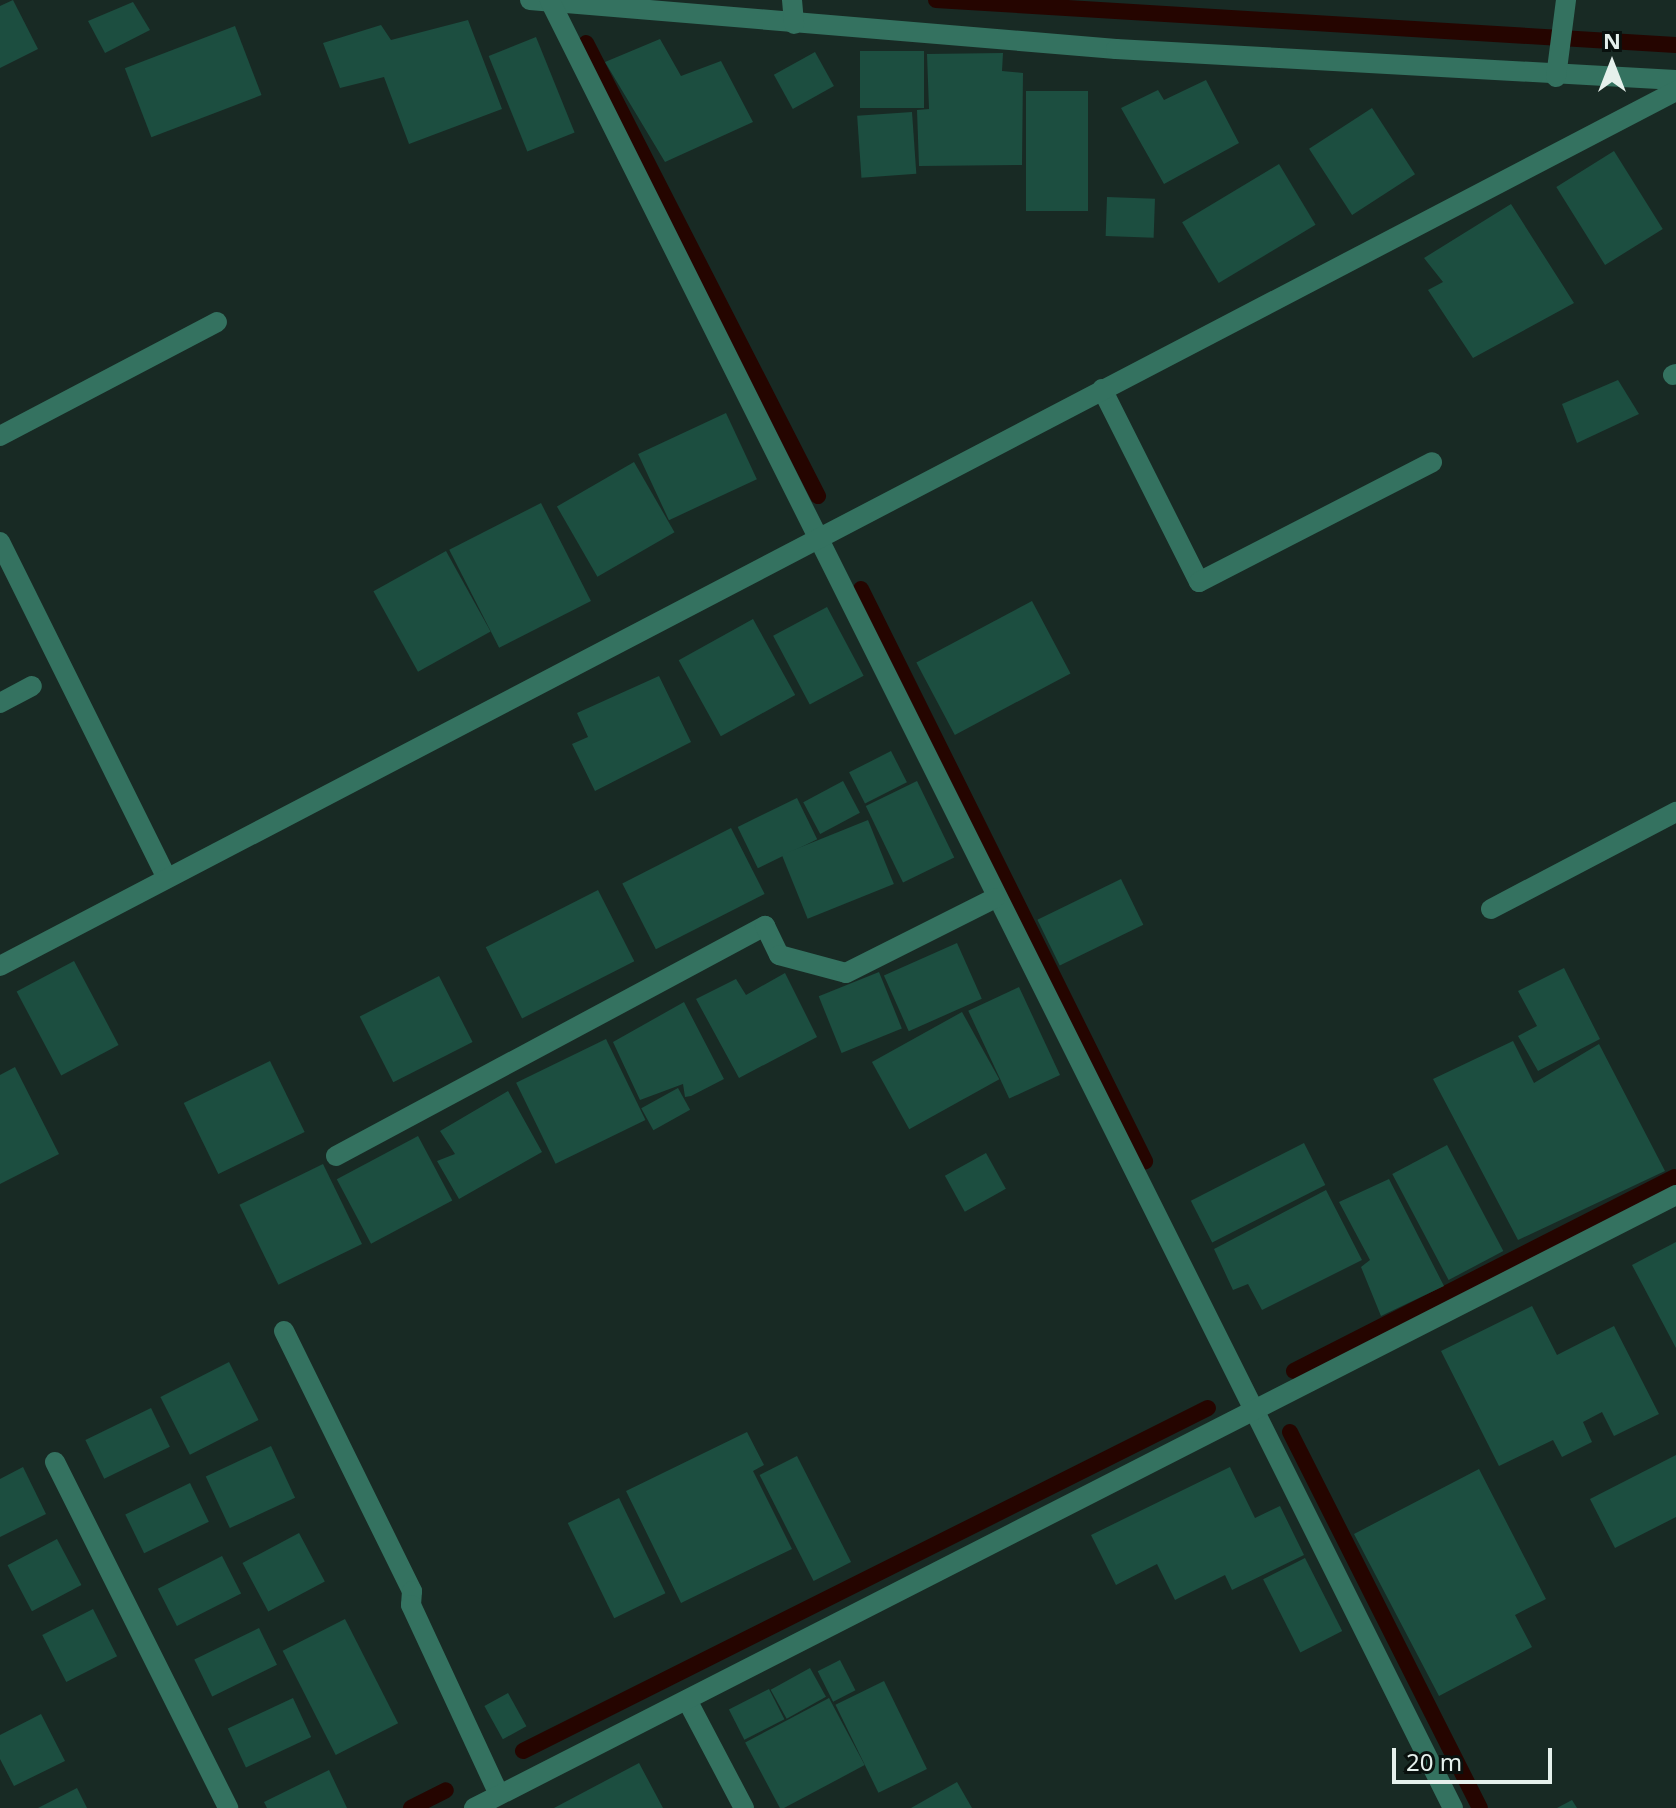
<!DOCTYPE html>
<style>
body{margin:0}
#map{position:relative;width:1676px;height:1808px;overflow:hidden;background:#182a24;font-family:"Noto Sans",sans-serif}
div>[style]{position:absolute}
.stream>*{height:16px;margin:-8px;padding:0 8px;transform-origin:8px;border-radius:8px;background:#250500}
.building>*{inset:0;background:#1c4e40;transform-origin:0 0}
.minor>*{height:20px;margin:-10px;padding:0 10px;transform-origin:10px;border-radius:10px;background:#347260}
span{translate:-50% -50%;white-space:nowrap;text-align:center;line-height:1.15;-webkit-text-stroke:6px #09110e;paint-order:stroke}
.north{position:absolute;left:1572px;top:24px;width:80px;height:80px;-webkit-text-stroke:6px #09110e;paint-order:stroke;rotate:0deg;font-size:22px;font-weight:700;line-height:32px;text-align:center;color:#e5f0ec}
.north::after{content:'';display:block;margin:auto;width:28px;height:36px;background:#e5f0ec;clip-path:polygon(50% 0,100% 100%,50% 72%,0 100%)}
.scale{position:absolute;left:1392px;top:1748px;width:160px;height:36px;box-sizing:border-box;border:4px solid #e5f0ec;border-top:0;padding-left:10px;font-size:24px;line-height:28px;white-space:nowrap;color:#e5f0ec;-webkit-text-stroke:6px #09110e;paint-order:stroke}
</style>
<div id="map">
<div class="stream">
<i style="left:936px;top:0;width:741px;rotate:3.48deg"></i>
<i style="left:586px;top:43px;width:509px;rotate:62.88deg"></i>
<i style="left:861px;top:589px;width:639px;rotate:63.6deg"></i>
<i style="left:1294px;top:1371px;width:427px;rotate:-27deg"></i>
<i style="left:1290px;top:1432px;width:421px;rotate:63.2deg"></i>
<i style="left:523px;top:1751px;width:766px;rotate:-26.6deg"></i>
<i style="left:411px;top:1808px;width:39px;rotate:-27deg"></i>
</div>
<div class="building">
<i style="clip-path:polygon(13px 0,38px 49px,0 68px,0 6px)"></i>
<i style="clip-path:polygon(133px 2px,150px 30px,105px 53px,88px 21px)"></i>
<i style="clip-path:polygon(468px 20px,502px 109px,409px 144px,384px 77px,340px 88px,323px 43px,381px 25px,391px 40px)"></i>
<i style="left:235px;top:26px;width:74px;height:118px;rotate:69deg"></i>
<i style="left:536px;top:37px;width:103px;height:51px;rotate:68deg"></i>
<i style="clip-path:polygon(660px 39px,681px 76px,721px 61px,753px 122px,665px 162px,605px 62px)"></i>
<i style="left:860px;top:51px;width:64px;height:57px"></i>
<i style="left:815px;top:52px;width:39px;height:47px;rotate:61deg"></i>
<i style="clip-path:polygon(1003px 53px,1002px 71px,1023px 73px,1022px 165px,919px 166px,917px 110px,929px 109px,927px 54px)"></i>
<i style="clip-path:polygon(1206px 80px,1239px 143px,1164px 184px,1121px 108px,1158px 90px,1164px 100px)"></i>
<i style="left:1088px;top:91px;width:120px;height:62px;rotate:90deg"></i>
<i style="left:1372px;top:108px;width:79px;height:75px;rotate:57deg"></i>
<i style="left:912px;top:112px;width:62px;height:55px;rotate:86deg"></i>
<i style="left:1614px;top:151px;width:92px;height:68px;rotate:58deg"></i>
<i style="left:1279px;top:164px;width:71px;height:113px;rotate:59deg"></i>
<i style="left:1107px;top:197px;width:48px;height:39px;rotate:2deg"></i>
<i style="clip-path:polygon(1511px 204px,1574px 303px,1473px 358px,1428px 290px,1443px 282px,1424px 258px)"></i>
<i style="clip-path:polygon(1618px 380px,1639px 414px,1577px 443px,1562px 404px)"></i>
<i style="left:726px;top:413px;width:73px;height:97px;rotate:65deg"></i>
<i style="left:634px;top:462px;width:81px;height:89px;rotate:60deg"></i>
<i style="left:541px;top:503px;width:110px;height:103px;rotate:63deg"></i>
<i style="left:446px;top:551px;width:92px;height:83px;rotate:61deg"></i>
<i style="left:1032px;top:601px;width:82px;height:131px;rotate:62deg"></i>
<i style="left:827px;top:607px;width:78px;height:61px;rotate:62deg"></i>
<i style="left:753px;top:619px;width:87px;height:85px;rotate:61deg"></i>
<i style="clip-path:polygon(659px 676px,691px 742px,595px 791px,572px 744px,588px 737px,577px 713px)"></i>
<i style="left:891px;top:751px;width:35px;height:47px;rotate:63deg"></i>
<i style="left:843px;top:781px;width:36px;height:45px;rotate:62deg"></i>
<i style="left:917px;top:781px;width:85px;height:57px;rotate:64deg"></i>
<i style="left:797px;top:798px;width:46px;height:66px;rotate:64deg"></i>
<i style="left:868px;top:820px;width:69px;height:93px;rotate:68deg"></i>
<i style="left:731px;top:828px;width:74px;height:122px;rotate:63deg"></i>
<i style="left:1121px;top:879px;width:51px;height:93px;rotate:64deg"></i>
<i style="left:598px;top:890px;width:80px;height:126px;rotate:63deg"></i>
<i style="left:957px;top:943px;width:61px;height:80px;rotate:66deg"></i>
<i style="left:74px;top:961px;width:95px;height:65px;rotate:62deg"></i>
<i style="clip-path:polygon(1564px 968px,1600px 1039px,1538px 1071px,1518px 1036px,1537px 1026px,1518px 991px)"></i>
<i style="left:879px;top:972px;width:61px;height:65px;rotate:68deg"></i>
<i style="clip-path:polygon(785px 973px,817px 1037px,739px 1078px,696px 999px,736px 979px,746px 995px)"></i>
<i style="left:439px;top:976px;width:74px;height:89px;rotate:63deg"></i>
<i style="left:1019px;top:987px;width:97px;height:56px;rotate:65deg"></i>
<i style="clip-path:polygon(684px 1002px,724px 1079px,691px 1096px,685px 1097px,683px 1084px,640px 1100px,613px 1042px)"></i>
<i style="left:962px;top:1012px;width:77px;height:103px;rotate:61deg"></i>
<i style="left:606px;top:1039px;width:90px;height:100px;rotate:64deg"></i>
<i style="clip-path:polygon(1513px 1041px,1534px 1083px,1599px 1044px,1665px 1171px,1518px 1240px,1433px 1079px)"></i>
<i style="left:270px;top:1061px;width:79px;height:96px;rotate:64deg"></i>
<i style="clip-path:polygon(15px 1067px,59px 1154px,0 1184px,0 1075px)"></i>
<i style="left:678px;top:1088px;width:25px;height:42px;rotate:61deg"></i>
<i style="clip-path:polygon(508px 1091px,542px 1152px,459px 1199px,437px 1161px,455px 1154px,440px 1131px)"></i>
<i style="left:418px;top:1136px;width:73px;height:92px;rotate:62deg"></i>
<i style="left:1304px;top:1143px;width:47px;height:127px;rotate:63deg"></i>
<i style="left:1447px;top:1145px;width:120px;height:62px;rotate:62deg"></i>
<i style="left:986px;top:1153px;width:41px;height:47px;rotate:61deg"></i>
<i style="left:323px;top:1164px;width:89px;height:93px;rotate:64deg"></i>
<i style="clip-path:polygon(1389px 1179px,1444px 1286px,1381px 1316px,1361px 1267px,1370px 1260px,1339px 1202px)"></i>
<i style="clip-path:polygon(1326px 1190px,1362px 1260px,1262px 1310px,1248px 1284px,1233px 1290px,1214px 1249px)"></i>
<i style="clip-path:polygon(1676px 1242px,1676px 1348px,1632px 1265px)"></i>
<i style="clip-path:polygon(1532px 1306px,1557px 1355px,1614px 1326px,1659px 1414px,1614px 1436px,1602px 1412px,1583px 1422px,1592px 1442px,1562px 1457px,1553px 1440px,1499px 1466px,1441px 1351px)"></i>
<i style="left:229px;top:1362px;width:65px;height:77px;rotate:63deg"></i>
<i style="left:151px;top:1408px;width:43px;height:73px;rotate:64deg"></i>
<i style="clip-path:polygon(747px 1432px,764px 1465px,753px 1471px,792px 1549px,681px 1603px,626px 1491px)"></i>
<i style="left:271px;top:1446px;width:57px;height:72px;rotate:65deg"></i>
<i style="clip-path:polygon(1676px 1455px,1676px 1517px,1615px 1548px,1590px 1499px)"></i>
<i style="left:797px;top:1456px;width:119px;height:42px;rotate:63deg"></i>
<i style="clip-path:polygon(23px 1467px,46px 1514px,0 1537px,0 1479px)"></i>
<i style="clip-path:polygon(1230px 1467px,1255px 1518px,1280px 1506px,1304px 1555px,1232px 1590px,1225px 1575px,1175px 1600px,1157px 1564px,1116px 1585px,1091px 1535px)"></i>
<i style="clip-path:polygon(1479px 1469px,1546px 1599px,1515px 1615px,1532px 1647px,1439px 1696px,1354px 1534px)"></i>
<i style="left:190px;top:1483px;width:43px;height:72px;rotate:64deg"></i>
<i style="left:619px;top:1498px;width:106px;height:57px;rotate:64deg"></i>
<i style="left:299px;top:1533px;width:55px;height:64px;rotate:62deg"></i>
<i style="left:57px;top:1539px;width:52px;height:56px;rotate:62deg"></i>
<i style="left:222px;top:1556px;width:42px;height:72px;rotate:63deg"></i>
<i style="left:1305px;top:1558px;width:82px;height:47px;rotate:63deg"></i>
<i style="left:93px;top:1609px;width:53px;height:57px;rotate:63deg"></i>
<i style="left:345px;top:1619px;width:117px;height:70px;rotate:63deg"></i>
<i style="left:259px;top:1628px;width:41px;height:72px;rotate:64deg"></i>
<i style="left:840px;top:1660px;width:34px;height:25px;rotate:63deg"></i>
<i style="left:810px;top:1668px;width:33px;height:45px;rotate:61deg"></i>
<i style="left:884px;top:1681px;width:98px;height:54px;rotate:64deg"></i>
<i style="left:769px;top:1689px;width:34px;height:45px;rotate:63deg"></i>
<i style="left:508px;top:1693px;width:38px;height:27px;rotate:61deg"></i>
<i style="left:293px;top:1698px;width:43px;height:72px;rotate:65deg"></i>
<i style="left:829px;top:1698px;width:76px;height:95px;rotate:62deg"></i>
<i style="clip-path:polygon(41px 1714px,65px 1761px,14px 1786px,0 1759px,0 1735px)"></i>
<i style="clip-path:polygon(639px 1763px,663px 1808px,554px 1808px)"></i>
<i style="clip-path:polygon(329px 1770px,347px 1808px,267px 1808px,264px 1802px)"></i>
<i style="clip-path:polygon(957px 1782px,972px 1808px,911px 1808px)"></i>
<i style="clip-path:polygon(77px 1788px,87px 1808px,38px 1808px)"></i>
<i style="clip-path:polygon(1572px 1800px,1577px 1808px,1557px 1808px)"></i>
</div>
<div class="minor">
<i style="left:530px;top:0;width:588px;rotate:4.78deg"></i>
<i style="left:1116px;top:49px;width:561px;rotate:3.17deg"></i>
<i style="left:792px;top:0;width:24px;rotate:85deg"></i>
<i style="left:550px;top:1px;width:2020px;rotate:63.45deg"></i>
<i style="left:1556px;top:77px;width:78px;rotate:-82.6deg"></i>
<i style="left:1673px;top:375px;width:3px;rotate:-18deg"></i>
<i style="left:1102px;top:389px;width:216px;rotate:63.3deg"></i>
<i style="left:1199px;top:582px;width:262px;rotate:-27.2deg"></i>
<i style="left:0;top:436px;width:245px;rotate:-27.7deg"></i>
<i style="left:0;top:542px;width:375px;rotate:63.6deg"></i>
<i style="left:0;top:703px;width:36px;rotate:-28deg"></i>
<i style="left:1491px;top:909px;width:209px;rotate:-27.7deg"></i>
<i style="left:0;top:966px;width:1891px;rotate:-27.57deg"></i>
<i style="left:336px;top:1156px;width:487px;rotate:-28.2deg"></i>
<i style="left:765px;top:926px;width:32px;rotate:64deg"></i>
<i style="left:779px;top:955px;width:69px;rotate:15deg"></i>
<i style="left:846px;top:973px;width:167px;rotate:-26.7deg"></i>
<i style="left:284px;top:1331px;width:290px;rotate:63.8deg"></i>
<i style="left:412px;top:1591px;width:14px;rotate:94deg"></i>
<i style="left:411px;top:1605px;width:209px;rotate:65.1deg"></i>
<i style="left:55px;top:1462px;width:387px;rotate:63.4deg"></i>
<i style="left:687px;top:1700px;width:122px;rotate:62.2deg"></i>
<i style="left:474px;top:1808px;width:1349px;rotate:-27.02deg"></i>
</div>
<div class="north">N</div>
<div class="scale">20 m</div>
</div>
